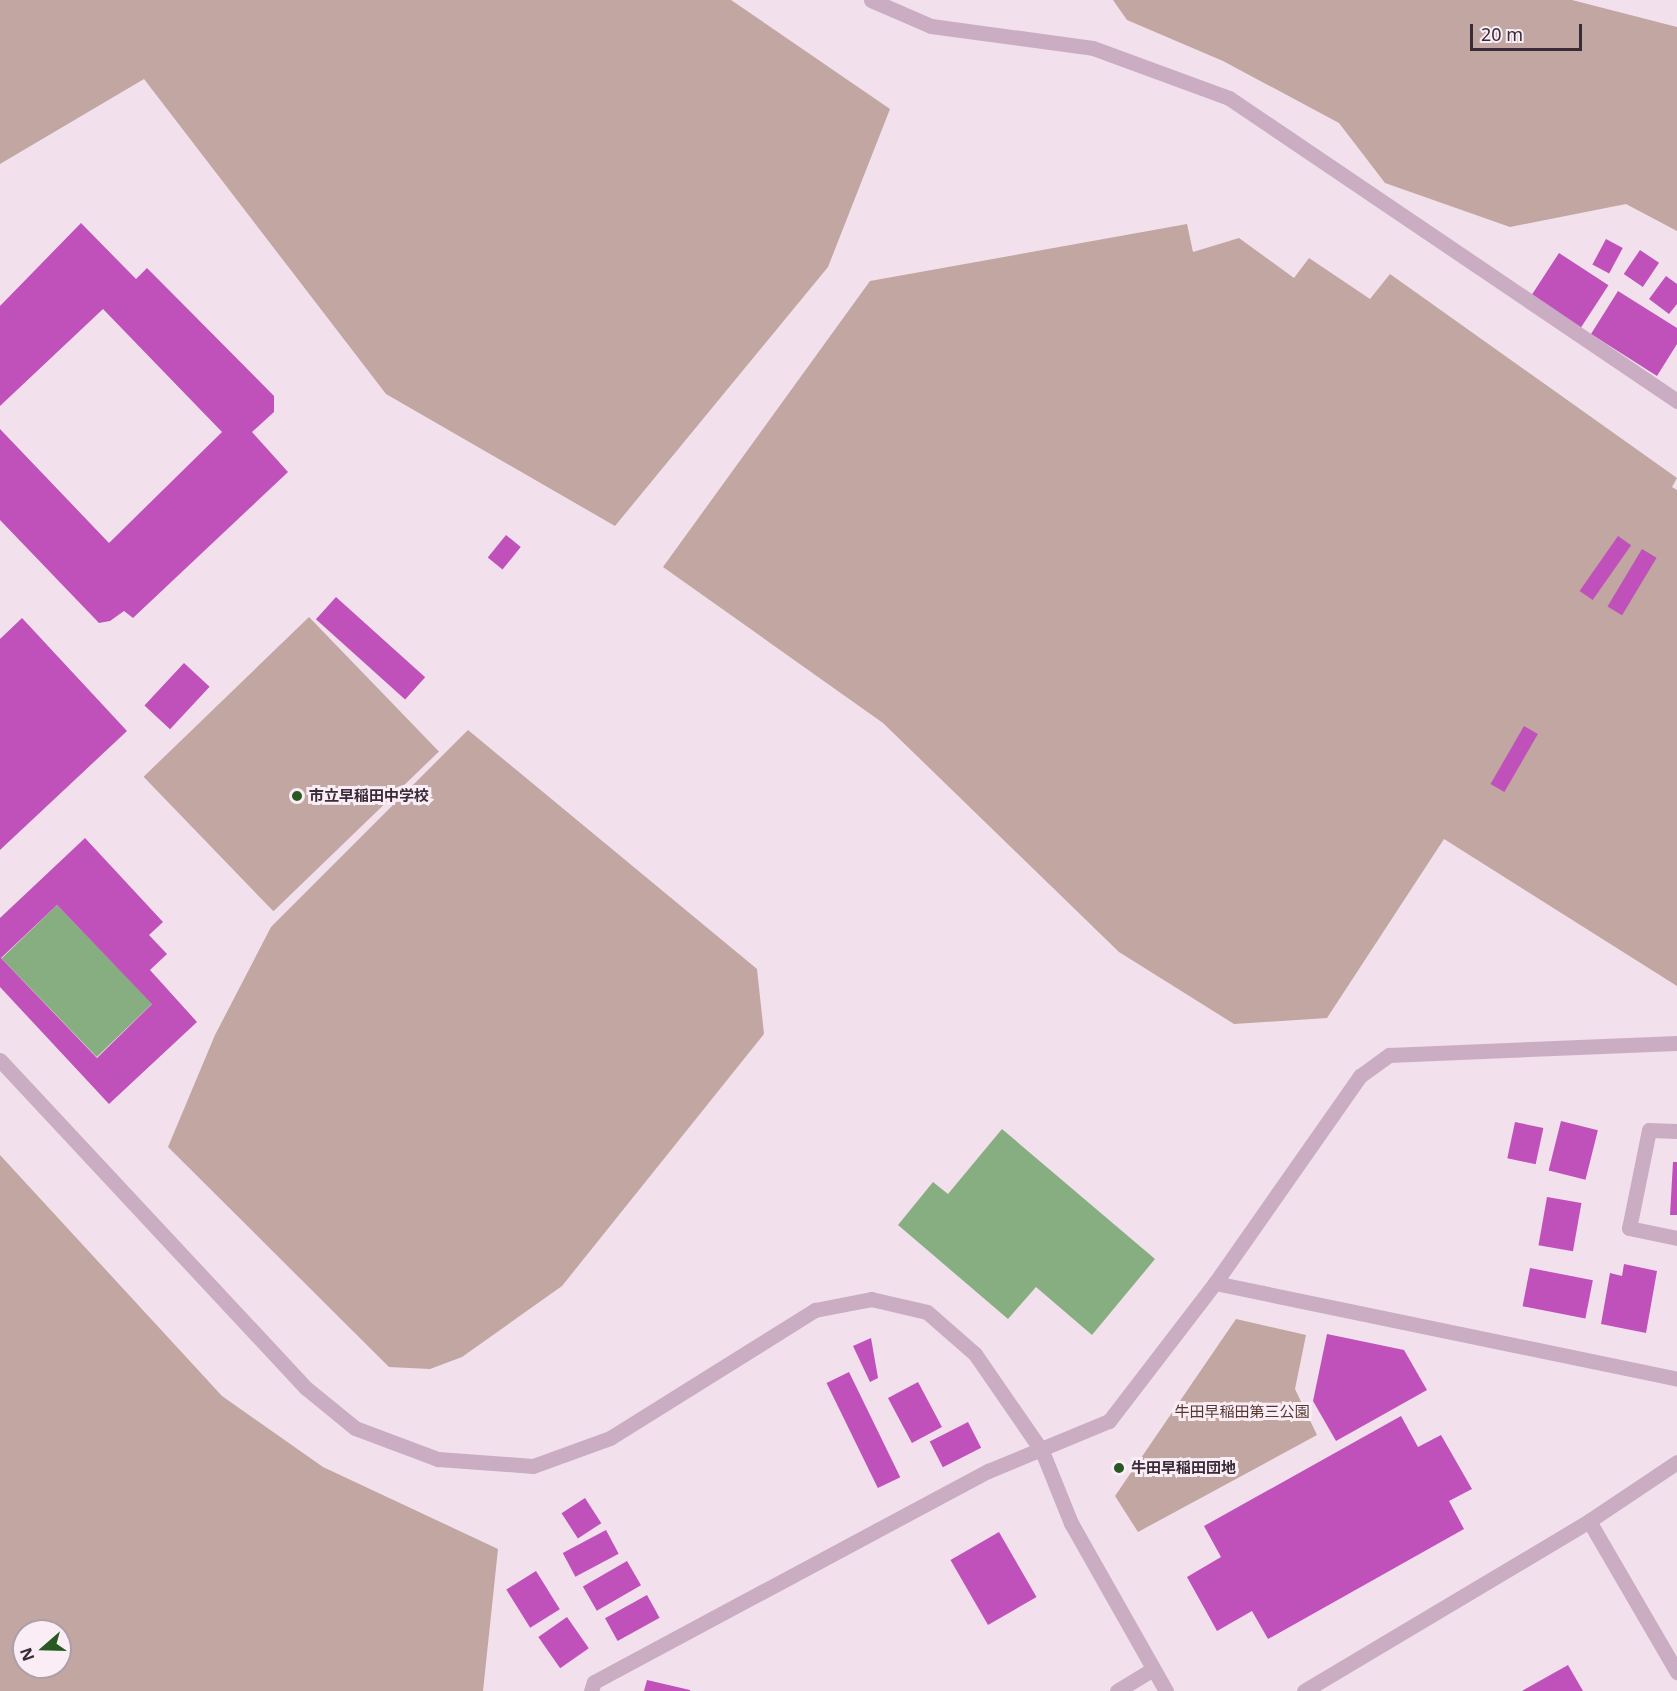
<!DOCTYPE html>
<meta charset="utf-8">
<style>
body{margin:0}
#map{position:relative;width:1677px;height:1691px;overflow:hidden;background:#f2e1ec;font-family:"Noto Sans","Noto Sans JP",sans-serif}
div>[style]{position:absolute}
.green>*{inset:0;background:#c1a6a1;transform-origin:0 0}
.water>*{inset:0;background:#87ae81;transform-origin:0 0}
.building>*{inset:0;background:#c051ba;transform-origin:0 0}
.lane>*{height:15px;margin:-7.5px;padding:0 7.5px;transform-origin:7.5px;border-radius:7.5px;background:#caadc2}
.street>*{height:15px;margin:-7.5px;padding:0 7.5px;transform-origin:7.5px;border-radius:7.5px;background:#caadc2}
.dots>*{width:16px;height:16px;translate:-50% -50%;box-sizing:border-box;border:3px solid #faedf5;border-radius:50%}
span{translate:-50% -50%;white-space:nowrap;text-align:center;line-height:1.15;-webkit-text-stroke:6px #faedf5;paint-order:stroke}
.poi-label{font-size:15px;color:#392b37;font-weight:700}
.left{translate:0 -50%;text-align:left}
.park-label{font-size:15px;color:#563730}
.north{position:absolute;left:12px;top:1619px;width:60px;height:60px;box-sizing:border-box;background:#faedf5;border:2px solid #ad9fa9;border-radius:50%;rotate:250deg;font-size:16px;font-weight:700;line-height:24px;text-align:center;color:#392b37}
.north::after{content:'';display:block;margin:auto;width:21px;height:27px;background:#295922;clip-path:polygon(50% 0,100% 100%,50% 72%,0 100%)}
.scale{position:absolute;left:1470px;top:24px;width:112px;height:27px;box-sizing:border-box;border:3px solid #392b37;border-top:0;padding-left:8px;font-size:18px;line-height:21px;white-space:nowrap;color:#392b37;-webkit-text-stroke:4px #faedf5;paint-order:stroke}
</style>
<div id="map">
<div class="green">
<i style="clip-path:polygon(0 0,731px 0,890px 109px,828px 267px,615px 526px,386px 394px,144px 79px,0 164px)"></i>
<i style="clip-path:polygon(1113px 0,1572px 0,1677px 27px,1677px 231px,1626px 204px,1510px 227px,1385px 183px,1339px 123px,1223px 61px,1127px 20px)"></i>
<i style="clip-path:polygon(1187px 224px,1193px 252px,1239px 238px,1294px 278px,1309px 258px,1370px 299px,1390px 274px,1677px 478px,1672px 487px,1677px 490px,1677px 986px,1444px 839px,1327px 1018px,1234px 1024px,1119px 952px,883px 723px,663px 567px,870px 281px)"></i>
<i style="left:309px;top:617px;width:187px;height:230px;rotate:46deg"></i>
<i style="clip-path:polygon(468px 730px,757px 969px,764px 1034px,562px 1286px,462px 1357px,430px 1369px,389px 1367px,168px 1147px,215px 1035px,271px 927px)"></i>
<i style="clip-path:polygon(evenodd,0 1155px,222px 1396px,323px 1467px,498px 1549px,483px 1691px,0 1691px,0 1155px,24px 1631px,60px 1631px,60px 1667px,24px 1667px,24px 1631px)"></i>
<i style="clip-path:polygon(1236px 1319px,1306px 1335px,1295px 1389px,1317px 1435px,1138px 1532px,1115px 1496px)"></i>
</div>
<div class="water">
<i style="left:57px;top:905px;width:137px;height:77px;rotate:46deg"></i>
<i style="clip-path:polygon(1002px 1129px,1155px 1259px,1092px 1335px,1036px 1287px,1008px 1319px,898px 1225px,933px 1182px,948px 1194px)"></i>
</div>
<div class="building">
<i style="clip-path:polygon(81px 223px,136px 279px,147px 268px,274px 396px,274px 412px,252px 432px,288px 472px,133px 618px,124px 611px,110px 621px,99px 623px,0 520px,0 429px,109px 543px,222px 432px,103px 309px,0 406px,0 306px)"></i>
<i style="left:1606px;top:239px;width:19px;height:29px;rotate:28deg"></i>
<i style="left:1640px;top:250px;width:23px;height:29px;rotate:34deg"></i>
<i style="left:1559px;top:253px;width:59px;height:52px;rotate:33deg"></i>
<i style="clip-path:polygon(1666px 276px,1677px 284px,1677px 304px,1669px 314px,1649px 299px)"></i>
<i style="clip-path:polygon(1618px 291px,1677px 328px,1677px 344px,1657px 376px,1591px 334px)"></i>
<i style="left:506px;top:535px;width:19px;height:29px;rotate:39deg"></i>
<i style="left:1618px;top:536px;width:16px;height:67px;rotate:35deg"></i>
<i style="left:1642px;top:549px;width:17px;height:67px;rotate:31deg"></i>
<i style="left:336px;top:597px;width:120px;height:30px;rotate:42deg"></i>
<i style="clip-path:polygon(22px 618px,127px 731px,0 850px,0 639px)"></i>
<i style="left:184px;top:663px;width:35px;height:58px;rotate:43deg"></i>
<i style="left:1524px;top:726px;width:16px;height:67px;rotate:30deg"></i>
<i style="clip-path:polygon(evenodd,85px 838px,163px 922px,149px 935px,167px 954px,150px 970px,197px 1022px,109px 1104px,0 987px,0 918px,85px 838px,57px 905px,152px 1004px,97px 1058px,1px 958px,57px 905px)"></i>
<i style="left:1561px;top:1121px;width:38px;height:51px;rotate:14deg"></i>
<i style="left:1515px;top:1122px;width:29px;height:37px;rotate:12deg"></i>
<i style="clip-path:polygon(1673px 1162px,1677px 1162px,1677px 1215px,1670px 1215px)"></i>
<i style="left:1547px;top:1197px;width:35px;height:49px;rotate:10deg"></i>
<i style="clip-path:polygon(1624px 1264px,1657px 1271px,1646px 1333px,1601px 1324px,1610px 1273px,1622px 1276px)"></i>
<i style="left:1530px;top:1268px;width:64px;height:39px;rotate:11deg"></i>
<i style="clip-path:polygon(1327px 1334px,1404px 1350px,1427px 1390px,1336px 1441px,1313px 1401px)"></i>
<i style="clip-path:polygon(871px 1338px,878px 1378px,870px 1382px,853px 1346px)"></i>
<i style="left:849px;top:1372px;width:117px;height:25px;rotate:64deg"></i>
<i style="left:918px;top:1382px;width:51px;height:34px;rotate:62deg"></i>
<i style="clip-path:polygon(1401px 1416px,1418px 1447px,1441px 1435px,1472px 1489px,1449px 1501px,1464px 1529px,1268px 1639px,1252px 1611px,1217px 1631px,1187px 1577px,1221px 1557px,1204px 1526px)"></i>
<i style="left:968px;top:1422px;width:29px;height:43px;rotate:63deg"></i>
<i style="left:585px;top:1498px;width:30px;height:28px;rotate:57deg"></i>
<i style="left:606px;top:1530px;width:27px;height:49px;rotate:62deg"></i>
<i style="left:999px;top:1532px;width:75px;height:56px;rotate:60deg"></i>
<i style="left:627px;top:1561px;width:28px;height:51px;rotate:60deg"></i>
<i style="left:536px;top:1571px;width:45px;height:35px;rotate:58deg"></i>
<i style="left:647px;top:1595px;width:26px;height:48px;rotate:61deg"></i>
<i style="left:567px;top:1617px;width:38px;height:35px;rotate:55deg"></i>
<i style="clip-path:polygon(1568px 1665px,1583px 1691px,1522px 1691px)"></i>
<i style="clip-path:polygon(647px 1680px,690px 1690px,690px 1691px,644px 1691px)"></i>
</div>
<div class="lane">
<i style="left:871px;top:0;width:65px;rotate:23.4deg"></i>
<i style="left:931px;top:26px;width:163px;rotate:7.7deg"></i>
<i style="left:1093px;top:48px;width:145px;rotate:20.2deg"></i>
<i style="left:1229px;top:98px;width:541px;rotate:34.07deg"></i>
<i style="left:1215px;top:1283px;width:253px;rotate:-55deg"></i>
<i style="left:1360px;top:1076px;width:36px;rotate:-36deg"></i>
<i style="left:1389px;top:1055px;width:288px;rotate:-2.4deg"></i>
</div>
<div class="street">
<i style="left:0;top:1060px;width:449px;rotate:47deg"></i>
<i style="left:306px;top:1388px;width:63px;rotate:39.2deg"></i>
<i style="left:355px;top:1428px;width:89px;rotate:20.5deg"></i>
<i style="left:438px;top:1459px;width:95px;rotate:4.2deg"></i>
<i style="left:533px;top:1466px;width:82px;rotate:-20deg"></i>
<i style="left:610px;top:1438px;width:242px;rotate:-32deg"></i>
<i style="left:815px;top:1310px;width:57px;rotate:-11.1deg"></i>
<i style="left:871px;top:1299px;width:57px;rotate:13.1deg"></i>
<i style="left:927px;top:1312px;width:64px;rotate:41.2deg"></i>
<i style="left:975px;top:1354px;width:118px;rotate:55.4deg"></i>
<i style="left:1042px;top:1451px;width:78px;rotate:68.1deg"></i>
<i style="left:1071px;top:1523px;width:193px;rotate:60.5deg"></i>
<i style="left:1677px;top:1131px;width:28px;rotate:-178deg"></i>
<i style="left:1649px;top:1130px;width:100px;rotate:101.5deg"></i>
<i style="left:1629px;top:1228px;width:49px;rotate:11.8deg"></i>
<i style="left:1589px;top:1521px;width:175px;rotate:59.8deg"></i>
<i style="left:591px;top:1691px;width:9px;rotate:-72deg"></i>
<i style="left:594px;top:1682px;width:447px;rotate:-28.2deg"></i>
<i style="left:988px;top:1471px;width:131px;rotate:-22.5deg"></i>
<i style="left:1109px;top:1421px;width:174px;rotate:-52.5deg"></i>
<i style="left:1215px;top:1283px;width:472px;rotate:11.7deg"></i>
<i style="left:1117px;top:1691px;width:42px;rotate:-31.4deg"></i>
<i style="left:1304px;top:1691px;width:332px;rotate:-30.8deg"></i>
<i style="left:1589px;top:1521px;width:106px;rotate:-33.8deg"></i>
</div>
<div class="dots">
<i style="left:297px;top:796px;background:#295922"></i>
<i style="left:1119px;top:1468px;background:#295922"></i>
</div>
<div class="poi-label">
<span class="left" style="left:309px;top:796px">市立早稲田中学校</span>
<span class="left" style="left:1131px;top:1468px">牛田早稲田団地</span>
</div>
<div class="park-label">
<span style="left:1242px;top:1412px">牛田早稲田第三公園</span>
</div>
<div class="north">N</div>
<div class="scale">20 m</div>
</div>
